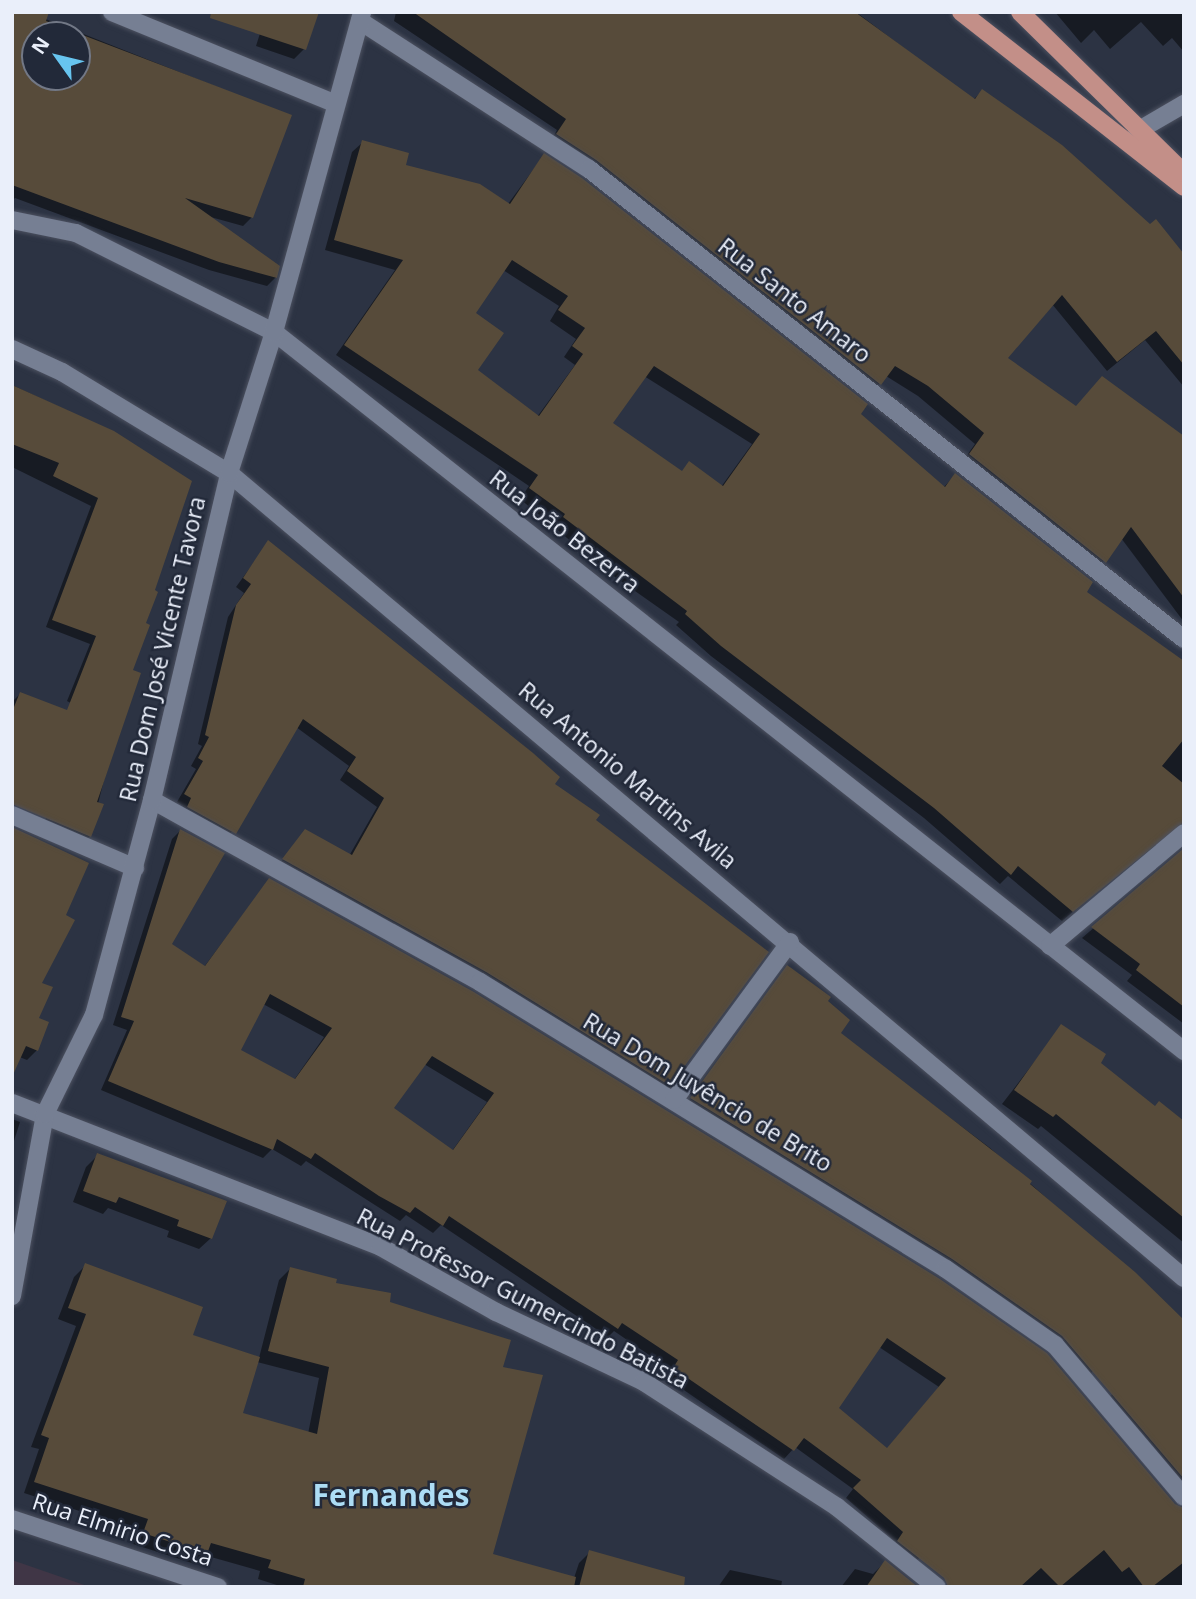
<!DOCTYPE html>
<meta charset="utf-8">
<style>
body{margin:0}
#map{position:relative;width:1196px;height:1599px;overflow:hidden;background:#2c3343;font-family:"Open Sans",sans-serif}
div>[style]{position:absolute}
.medical>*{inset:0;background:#403646}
.shadow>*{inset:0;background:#0007}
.building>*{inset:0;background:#574b3a}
.roads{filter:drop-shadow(0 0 2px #4c5160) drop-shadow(0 0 2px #4c5160)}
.street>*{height:18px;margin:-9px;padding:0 9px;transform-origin:9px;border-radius:9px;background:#767f93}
.primary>*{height:18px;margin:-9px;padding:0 9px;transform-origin:9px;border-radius:9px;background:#c38f88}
span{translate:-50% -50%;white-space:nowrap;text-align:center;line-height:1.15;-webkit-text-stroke:5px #222939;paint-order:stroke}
.street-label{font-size:23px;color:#eaeffa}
.district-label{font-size:30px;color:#adddf5;font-weight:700}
.frame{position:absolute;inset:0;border:14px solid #eaeffa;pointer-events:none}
.north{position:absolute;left:21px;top:21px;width:70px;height:70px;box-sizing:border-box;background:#222939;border:2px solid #727886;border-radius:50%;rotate:304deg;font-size:19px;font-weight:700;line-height:28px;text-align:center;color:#eaeffa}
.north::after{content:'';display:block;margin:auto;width:24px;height:32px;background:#67c4ef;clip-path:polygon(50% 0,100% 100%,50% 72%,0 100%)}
</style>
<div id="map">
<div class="medical">
<i style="clip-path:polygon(12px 1560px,90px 1587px,12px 1587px)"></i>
</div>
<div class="shadow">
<i style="clip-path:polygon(evenodd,12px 12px,28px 12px,290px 116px,252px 217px,243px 226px,207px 216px,276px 277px,267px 286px,209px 270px,15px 198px,12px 201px,12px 12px,35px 35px,77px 35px,77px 77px,35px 77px,35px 35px)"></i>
<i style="clip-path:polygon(207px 12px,317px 12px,304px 49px,294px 59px,256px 46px,262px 27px)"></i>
<i style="clip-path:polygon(396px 12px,856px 12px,973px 100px,982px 91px,1184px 257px,1184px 387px,1145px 340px,1107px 371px,1052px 304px,1006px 359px,1075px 408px,1184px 438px,1184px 622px,1121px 538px,1095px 572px,960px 465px,975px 444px,918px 396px,886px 376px,870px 394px,548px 145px,557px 130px,394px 21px)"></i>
<i style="clip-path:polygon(1055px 12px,1184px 12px,1184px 52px,1172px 38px,1163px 46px,1141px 22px,1110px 49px,1094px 30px,1081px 43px)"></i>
<i style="clip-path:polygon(evenodd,363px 142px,404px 166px,508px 204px,544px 155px,943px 488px,955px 475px,1084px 592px,1184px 663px,1184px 1024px,1127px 981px,1132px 975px,1082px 938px,1182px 852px,1183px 835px,1165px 834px,1062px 921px,1008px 876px,1000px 884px,924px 818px,711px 656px,676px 625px,679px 622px,608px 572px,520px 499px,529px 486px,336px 355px,395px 270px,325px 250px,352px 152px,363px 142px,503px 270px,559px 306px,550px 321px,576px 339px,564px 357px,575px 365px,537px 417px,475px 371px,474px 314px,503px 270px,363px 142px,644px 376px,752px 444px,721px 487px,681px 472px,611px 423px,644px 376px)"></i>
<i style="clip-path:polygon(12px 385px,113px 432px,143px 624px,90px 836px,82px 843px,42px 826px,96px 717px,67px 701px,90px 644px,46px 627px,91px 506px,12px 467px)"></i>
<i style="clip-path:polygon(268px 543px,593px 821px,766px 952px,661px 1093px,276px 868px,305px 831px,349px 856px,377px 807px,340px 780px,349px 766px,296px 727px,226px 841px,180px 815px,183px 806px,177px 802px,196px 769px,191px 766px,202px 746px,198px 744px,228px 617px,244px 593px,236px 587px)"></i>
<i style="clip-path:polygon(20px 694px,12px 775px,12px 702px)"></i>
<i style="clip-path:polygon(evenodd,180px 831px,169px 945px,204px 967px,269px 880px,1184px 1535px,1184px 1587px,1022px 1587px,919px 1558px,911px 1567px,890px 1550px,896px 1542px,846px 1498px,853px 1489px,795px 1447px,784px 1459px,665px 1377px,671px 1370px,614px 1331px,608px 1337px,441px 1225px,433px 1233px,406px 1215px,400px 1221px,306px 1161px,301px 1166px,272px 1149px,263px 1158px,101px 1090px,127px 1030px,113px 1025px,172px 839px,180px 831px,263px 1004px,324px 1037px,294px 1080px,238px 1050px,263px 1004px,180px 831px,424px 1064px,487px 1102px,452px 1151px,392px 1108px,424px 1064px,180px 831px,879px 1347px,939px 1387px,886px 1450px,837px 1409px,879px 1347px)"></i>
<i style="clip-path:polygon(63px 916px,40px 984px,37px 1050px,27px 1060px,12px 1054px)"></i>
<i style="clip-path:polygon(781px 974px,825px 1002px,838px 1033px,990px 1148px,1157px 1296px,1087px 1378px,1056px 1342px,685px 1105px)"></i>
<i style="clip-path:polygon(1062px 1026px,1098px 1063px,1155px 1108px,1184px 1124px,1184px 1243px,1041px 1126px,1038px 1129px,1002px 1104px)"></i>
<i style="clip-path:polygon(12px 1119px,20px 1122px,12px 1147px)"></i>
<i style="clip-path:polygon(98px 1155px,211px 1238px,199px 1249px,167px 1237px,169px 1231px,108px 1208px,103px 1214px,73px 1202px,86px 1167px)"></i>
<i style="clip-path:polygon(evenodd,86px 1265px,191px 1336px,259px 1358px,279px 1280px,290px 1269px,388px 1303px,500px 1369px,491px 1555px,574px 1578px,579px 1563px,590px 1552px,658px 1579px,692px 1587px,283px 1587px,258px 1579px,260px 1571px,204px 1555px,195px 1564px,133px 1544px,138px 1530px,24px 1493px,39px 1449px,31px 1447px,76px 1326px,58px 1319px,74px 1277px,86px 1265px,257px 1362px,319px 1378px,308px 1434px,240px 1415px,257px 1362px)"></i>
<i style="clip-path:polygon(1184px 1334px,1184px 1498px,1103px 1402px)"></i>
<i style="clip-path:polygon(885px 1562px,903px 1587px,841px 1587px,855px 1569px,873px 1574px)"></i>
<i style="clip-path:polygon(730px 1570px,782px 1581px,781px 1587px,718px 1587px)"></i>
</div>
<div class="building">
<i style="clip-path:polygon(evenodd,12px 12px,49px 12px,46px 21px,292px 115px,253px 218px,185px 198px,280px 266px,277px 278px,219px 262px,12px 185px,12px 12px,35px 35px,77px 35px,77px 77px,35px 77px,35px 35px)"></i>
<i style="clip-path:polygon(211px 12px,319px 12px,306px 50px,210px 18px)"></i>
<i style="clip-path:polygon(413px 12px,855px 12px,975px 99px,982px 89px,1062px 145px,1150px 224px,1156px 219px,1184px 254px,1184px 365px,1156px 331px,1117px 362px,1062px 295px,1008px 358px,1076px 406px,1102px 376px,1184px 436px,1184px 598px,1131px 527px,1106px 563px,969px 454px,984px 433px,928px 386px,895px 366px,881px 385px,596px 160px,556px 134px,566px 119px)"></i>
<i style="clip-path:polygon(evenodd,362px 140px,409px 153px,406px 165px,480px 184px,510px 204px,544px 153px,582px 178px,868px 404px,861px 414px,945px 487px,955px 473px,1093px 582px,1087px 592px,1184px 661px,1184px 739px,1162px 766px,1184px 784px,1184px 822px,1073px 912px,1018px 866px,1011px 875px,934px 808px,721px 646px,685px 614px,687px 611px,563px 517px,565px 514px,529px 488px,538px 475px,344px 345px,403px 260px,334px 240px,362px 140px,512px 260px,568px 296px,558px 310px,585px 328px,572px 346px,583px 354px,539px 416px,478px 370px,504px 333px,476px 313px,512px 260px,362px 140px,654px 366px,760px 434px,723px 486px,689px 461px,682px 471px,613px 423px,654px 366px)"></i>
<i style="clip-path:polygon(12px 385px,114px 431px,192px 481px,155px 590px,158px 592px,146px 623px,150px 625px,133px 670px,141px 673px,97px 802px,104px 804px,91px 837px,12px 804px,12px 712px,20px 692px,67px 710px,96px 636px,52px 620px,98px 498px,53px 476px,59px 463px,12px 444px)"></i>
<i style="clip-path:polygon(268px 540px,533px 753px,560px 777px,555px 784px,600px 815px,596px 820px,769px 952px,670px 1086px,486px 972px,282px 859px,305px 829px,352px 855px,384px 798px,347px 771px,356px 757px,303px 719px,236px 834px,187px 807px,191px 798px,184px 794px,203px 761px,198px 758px,209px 737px,205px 735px,236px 605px,251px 584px,243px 578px)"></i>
<i style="clip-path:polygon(12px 827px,89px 863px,66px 915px,75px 920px,42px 983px,53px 987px,39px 1018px,49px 1022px,38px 1051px,26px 1046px,12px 1077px)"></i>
<i style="clip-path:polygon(evenodd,180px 829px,225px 853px,172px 944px,205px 966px,269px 878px,474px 992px,940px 1279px,1047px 1353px,1175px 1504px,1184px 1508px,1184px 1562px,1152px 1587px,1144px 1587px,1129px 1567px,1122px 1572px,1104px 1550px,1060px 1587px,1041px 1568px,1020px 1587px,948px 1587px,944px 1578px,897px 1541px,903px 1532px,853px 1488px,861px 1480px,804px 1438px,794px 1451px,673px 1368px,678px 1360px,622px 1323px,618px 1329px,449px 1216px,443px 1226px,415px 1207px,410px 1213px,379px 1196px,315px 1153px,311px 1159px,277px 1139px,273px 1150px,108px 1081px,134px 1021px,121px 1017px,180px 829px,270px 994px,332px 1028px,295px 1079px,241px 1050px,270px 994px,180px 829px,432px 1056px,494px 1093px,453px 1150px,394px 1108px,432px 1056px,180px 829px,887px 1338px,946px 1378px,887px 1448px,839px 1408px,887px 1338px)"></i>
<i style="clip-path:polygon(1184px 848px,1184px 1007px,1136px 970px,1140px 964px,1091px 927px)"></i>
<i style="clip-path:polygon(787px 965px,831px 997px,828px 1001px,850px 1020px,841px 1033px,1032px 1181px,1030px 1184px,1135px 1272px,1184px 1320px,1184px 1479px,1062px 1336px,952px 1259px,690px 1098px)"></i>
<i style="clip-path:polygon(1061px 1024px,1106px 1054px,1101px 1063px,1155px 1106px,1159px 1101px,1184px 1121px,1184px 1218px,1056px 1114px,1053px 1117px,1014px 1090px)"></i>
<i style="clip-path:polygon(97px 1153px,227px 1201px,212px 1239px,177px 1226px,179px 1220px,119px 1197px,116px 1203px,83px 1191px)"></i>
<i style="clip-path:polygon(85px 1263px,203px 1307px,193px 1335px,260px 1357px,243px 1413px,317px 1434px,329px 1367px,268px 1351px,290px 1267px,337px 1279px,336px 1283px,391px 1293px,390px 1302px,511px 1340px,503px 1367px,543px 1375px,493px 1554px,576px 1577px,574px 1587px,303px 1587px,305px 1579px,268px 1568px,271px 1560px,211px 1543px,207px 1554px,143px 1533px,148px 1519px,34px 1482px,49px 1438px,41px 1435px,86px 1314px,68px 1308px)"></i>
<i style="clip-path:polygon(589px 1550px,685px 1577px,684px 1587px,579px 1587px)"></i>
<i style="clip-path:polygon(885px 1560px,918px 1587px,866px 1587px)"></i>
</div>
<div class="roads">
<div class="street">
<i style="left:112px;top:12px;width:242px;rotate:22.3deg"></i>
<i style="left:360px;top:21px;width:273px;rotate:32.9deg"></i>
<i style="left:589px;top:169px;width:758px;rotate:38.31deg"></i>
<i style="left:1132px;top:142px;width:16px;rotate:-55deg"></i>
<i style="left:1141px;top:129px;width:50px;rotate:-30.2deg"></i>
<i style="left:12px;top:220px;width:65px;rotate:11.5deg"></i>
<i style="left:76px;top:233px;width:221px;rotate:26.6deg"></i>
<i style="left:274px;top:332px;width:1160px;rotate:38.31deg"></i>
<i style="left:12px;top:349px;width:55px;rotate:24.7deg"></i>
<i style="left:62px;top:372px;width:195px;rotate:31.2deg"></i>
<i style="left:229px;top:473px;width:1249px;rotate:40.13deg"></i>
<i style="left:152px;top:800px;width:375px;rotate:29deg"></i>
<i style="left:480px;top:982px;width:547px;rotate:31.63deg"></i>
<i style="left:946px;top:1269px;width:133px;rotate:34.9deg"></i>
<i style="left:1055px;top:1345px;width:199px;rotate:49.7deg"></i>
<i style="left:12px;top:815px;width:134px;rotate:23.3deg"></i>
<i style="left:1050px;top:946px;width:175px;rotate:-40.1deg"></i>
<i style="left:674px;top:1100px;width:196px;rotate:-53.7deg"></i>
<i style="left:12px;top:1103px;width:396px;rotate:21.3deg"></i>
<i style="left:381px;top:1247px;width:132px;rotate:29.5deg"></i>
<i style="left:496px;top:1312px;width:164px;rotate:25.3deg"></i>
<i style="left:644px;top:1382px;width:230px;rotate:32.9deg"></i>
<i style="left:837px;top:1507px;width:128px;rotate:38.7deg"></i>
<i style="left:12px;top:1296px;width:185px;rotate:-79.7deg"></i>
<i style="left:45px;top:1114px;width:110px;rotate:-63.7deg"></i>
<i style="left:94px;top:1015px;width:223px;rotate:-74.9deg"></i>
<i style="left:152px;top:800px;width:336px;rotate:-76.7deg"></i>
<i style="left:229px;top:473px;width:148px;rotate:-72.3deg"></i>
<i style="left:274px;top:332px;width:332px;rotate:-74.6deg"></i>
<i style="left:12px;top:1519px;width:217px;rotate:18.3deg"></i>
</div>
<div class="primary">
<i style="left:961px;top:12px;width:283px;rotate:38.1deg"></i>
<i style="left:1020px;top:12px;width:230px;rotate:44.5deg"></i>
</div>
</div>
<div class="street-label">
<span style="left:795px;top:300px;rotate:38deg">Rua Santo Amaro</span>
<span style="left:565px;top:531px;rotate:38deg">Rua João Bezerra</span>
<span style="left:162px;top:649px;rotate:-77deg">Rua Dom José Vicente Tavora</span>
<span style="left:628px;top:775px;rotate:40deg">Rua Antonio Martins Avila</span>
<span style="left:708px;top:1092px;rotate:31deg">Rua Dom Juvêncio de Brito</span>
<span style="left:523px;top:1298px;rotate:27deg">Rua Professor Gumercindo Batista</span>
<span style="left:123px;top:1529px;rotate:18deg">Rua Elmirio Costa</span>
</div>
<div class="district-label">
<span style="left:391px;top:1495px">Fernandes</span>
</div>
<div class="frame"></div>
<div class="north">N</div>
</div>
